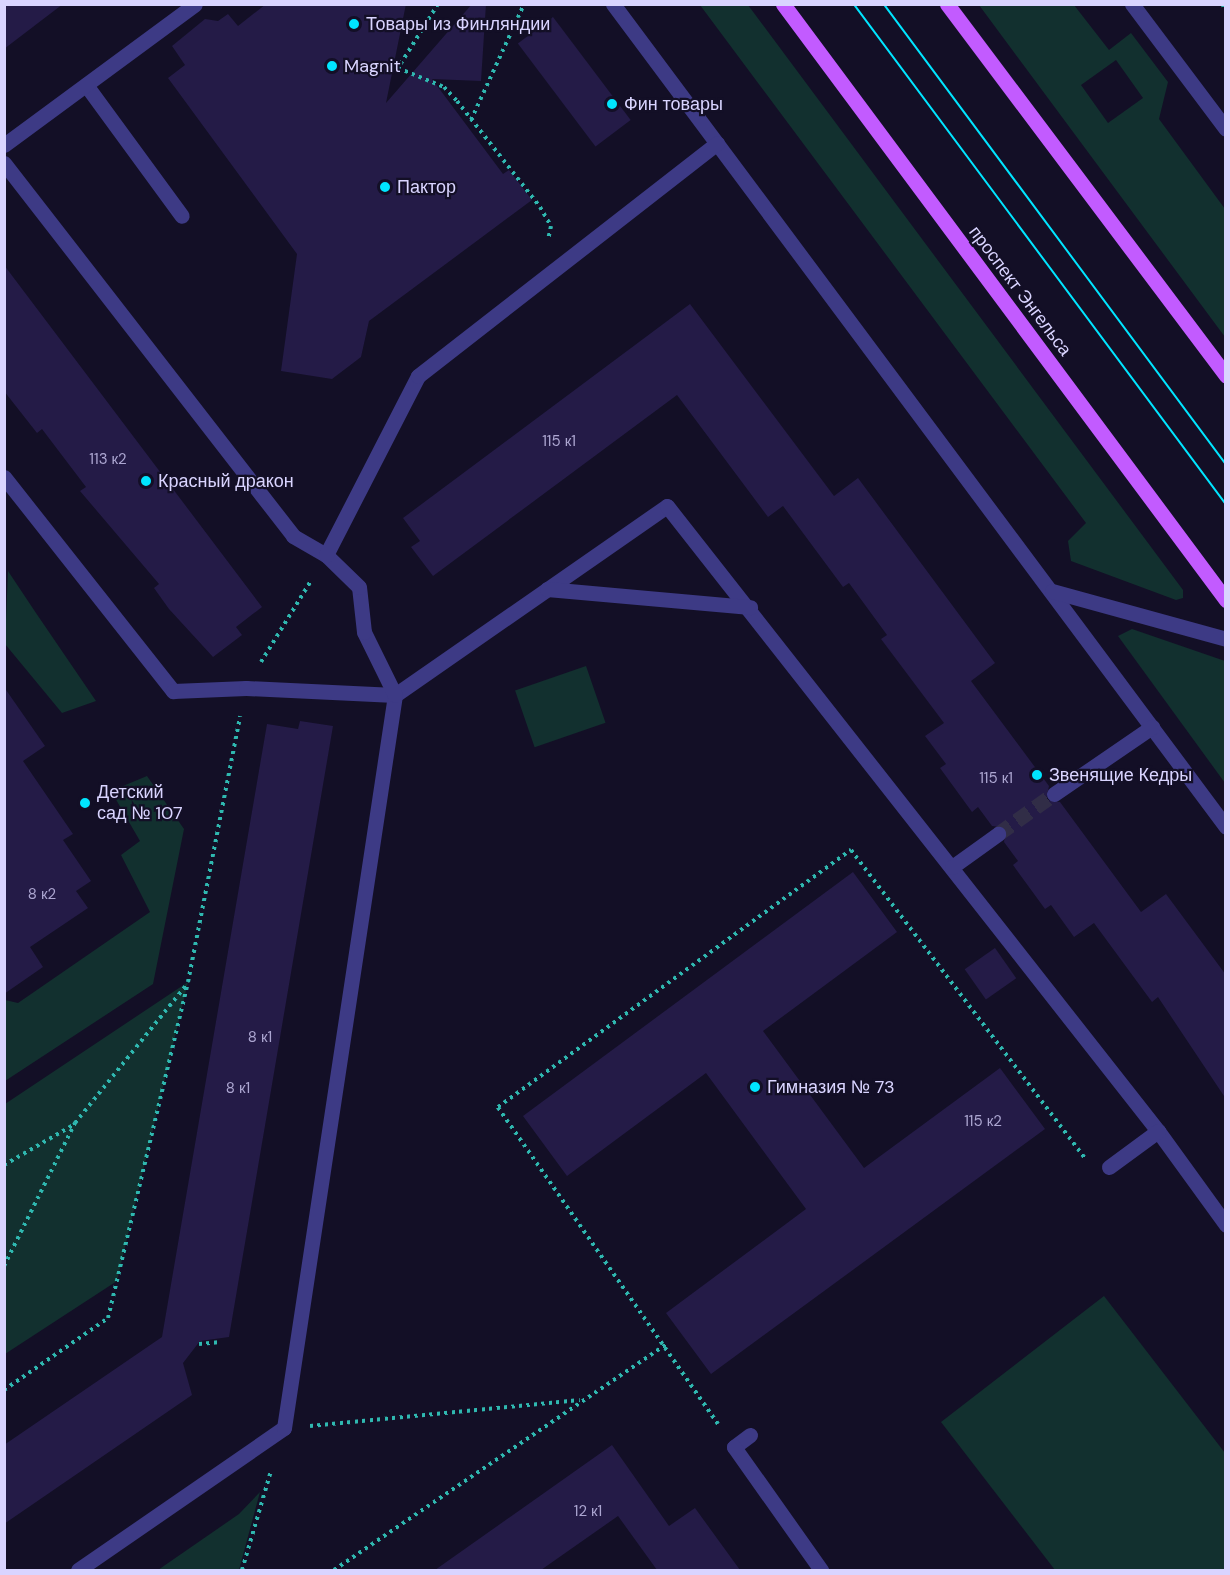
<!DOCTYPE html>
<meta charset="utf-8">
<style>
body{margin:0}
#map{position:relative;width:1230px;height:1575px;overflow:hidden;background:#130f26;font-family:"DM Sans",sans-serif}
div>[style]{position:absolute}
.green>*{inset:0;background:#12302f;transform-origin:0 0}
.building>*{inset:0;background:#241b47;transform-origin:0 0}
.minor-tunnel>*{height:15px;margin-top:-7.5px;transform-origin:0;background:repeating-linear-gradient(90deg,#312d47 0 15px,transparent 0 23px)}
.path>*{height:4px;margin-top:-2px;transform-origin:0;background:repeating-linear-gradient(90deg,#2fb8b0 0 3px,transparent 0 7.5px)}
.minor>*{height:15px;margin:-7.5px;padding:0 7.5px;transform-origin:7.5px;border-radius:7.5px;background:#3d3a85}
.major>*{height:15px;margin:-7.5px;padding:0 7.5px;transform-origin:7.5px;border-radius:7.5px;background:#c25bff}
.tram>*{height:1.5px;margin:-0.75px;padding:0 0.75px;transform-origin:0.75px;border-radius:0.75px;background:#00e5ff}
.dots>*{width:16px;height:16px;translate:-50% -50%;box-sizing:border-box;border:3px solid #130f26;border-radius:50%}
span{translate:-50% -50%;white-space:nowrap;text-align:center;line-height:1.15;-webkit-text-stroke:4.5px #130f26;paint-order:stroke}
.number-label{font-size:15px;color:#aca6d1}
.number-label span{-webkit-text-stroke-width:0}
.poi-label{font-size:18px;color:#d9d4ff}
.left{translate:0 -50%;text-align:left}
.street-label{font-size:18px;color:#d9d4ff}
.frame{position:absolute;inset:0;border:6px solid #d9d4ff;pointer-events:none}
</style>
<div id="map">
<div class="green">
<i style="clip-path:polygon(700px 5px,748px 5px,1183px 590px,1183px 598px,1176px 600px,1071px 561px,1068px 541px,1086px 523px)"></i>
<i style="clip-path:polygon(evenodd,979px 5px,1074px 5px,1109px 50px,1131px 33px,1168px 82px,1159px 119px,1225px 209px,1225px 337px,979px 5px,1116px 60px,1143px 98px,1108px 123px,1081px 85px,1116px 60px)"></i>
<i style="clip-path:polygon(8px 571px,36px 613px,96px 701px,62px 713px,5px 644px)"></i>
<i style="clip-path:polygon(1132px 629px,1225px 661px,1225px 783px,1118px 636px)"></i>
<i style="left:586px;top:666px;width:60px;height:75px;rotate:71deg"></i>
<i style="clip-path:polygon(147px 776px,184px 829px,153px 984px,5px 1081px,5px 1000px,18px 1003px,150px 912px,121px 855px,140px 841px,111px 791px)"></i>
<i style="clip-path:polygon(188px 982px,117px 1281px,5px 1354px,5px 1104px)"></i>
<i style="clip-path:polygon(1104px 1296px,1225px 1453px,1225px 1570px,1055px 1570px,941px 1422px)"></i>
<i style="clip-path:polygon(260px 1492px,239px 1570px,158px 1570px,239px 1514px)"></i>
</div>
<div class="building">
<i style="clip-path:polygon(4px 4px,63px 4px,4px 49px)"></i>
<i style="clip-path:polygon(266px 4px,406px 4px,386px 103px,472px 4px,486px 4px,481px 81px,432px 79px,503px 174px,509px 170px,532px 200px,369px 321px,361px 357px,332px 379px,281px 371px,297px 254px,168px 78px,185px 65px,172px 46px,205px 19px,218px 21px,228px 14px,238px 26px)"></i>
<i style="left:553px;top:17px;width:129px;height:44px;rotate:53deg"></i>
<i style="clip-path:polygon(4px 265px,262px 607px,236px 627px,242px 635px,213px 657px,169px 609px,154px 588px,159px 584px,80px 491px,86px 487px,42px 429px,37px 433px,4px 391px)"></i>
<i style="clip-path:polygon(690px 304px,834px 496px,858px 478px,995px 663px,971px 681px,1049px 786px,1046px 800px,1060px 802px,1141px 912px,1166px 894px,1226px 975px,1226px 1099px,1158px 997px,1152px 1002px,1094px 923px,1074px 937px,1051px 905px,1045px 909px,1013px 865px,1018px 861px,1004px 842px,1006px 828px,992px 826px,978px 807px,972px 812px,940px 768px,946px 764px,925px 736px,944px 723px,881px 639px,887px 635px,849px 583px,843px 587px,783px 506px,768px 517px,677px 395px,433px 576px,411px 547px,420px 541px,403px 518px)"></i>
<i style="clip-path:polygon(4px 687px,45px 746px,23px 761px,73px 834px,63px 840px,91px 881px,76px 891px,88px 908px,30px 947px,43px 967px,4px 994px)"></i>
<i style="clip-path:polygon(300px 721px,333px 726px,229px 1337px,200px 1341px,183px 1363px,192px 1395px,4px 1524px,4px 1445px,162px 1337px,267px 724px,298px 729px)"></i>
<i style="clip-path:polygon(853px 872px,897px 932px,763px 1031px,864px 1168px,1000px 1068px,1045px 1129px,711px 1374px,666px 1313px,806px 1209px,706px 1073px,567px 1176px,523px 1116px)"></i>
<i style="left:995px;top:948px;width:37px;height:37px;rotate:55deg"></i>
<i style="clip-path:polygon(612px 1445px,669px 1526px,695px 1508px,740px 1570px,657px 1570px,618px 1516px,541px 1570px,435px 1570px)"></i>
</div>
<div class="minor-tunnel">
<i style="left:998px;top:834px;width:69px;rotate:-35.5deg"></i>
</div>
<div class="path">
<i style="left:438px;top:4px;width:75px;rotate:122deg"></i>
<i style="left:398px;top:68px;width:50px;rotate:22.4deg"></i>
<i style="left:444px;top:87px;width:19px;rotate:47deg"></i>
<i style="left:457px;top:101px;width:135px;rotate:51.9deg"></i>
<i style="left:540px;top:207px;width:22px;rotate:60deg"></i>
<i style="left:551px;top:226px;width:14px;rotate:102deg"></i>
<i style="left:1222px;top:4px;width:7px;rotate:56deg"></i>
<i style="left:471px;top:120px;width:128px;rotate:-65.4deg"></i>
<i style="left:261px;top:662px;width:97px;rotate:-58.4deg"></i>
<i style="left:4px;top:1165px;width:82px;rotate:-30deg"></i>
<i style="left:4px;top:1266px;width:160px;rotate:-63.6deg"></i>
<i style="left:75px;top:1123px;width:179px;rotate:-51.1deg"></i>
<i style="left:199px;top:1344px;width:22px;rotate:-5deg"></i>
<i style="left:4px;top:1390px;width:126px;rotate:-34.7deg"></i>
<i style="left:108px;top:1318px;width:345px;rotate:-76.6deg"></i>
<i style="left:188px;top:982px;width:271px;rotate:-78.9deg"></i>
<i style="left:718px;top:1424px;width:386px;rotate:-124.8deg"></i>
<i style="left:498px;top:1107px;width:437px;rotate:-36.1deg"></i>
<i style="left:851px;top:850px;width:387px;rotate:52.8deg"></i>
<i style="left:310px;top:1426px;width:271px;rotate:-5.5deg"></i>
<i style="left:242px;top:1570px;width:103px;rotate:-73.7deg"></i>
<i style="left:334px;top:1570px;width:402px;rotate:-34.2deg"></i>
</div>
<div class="minor">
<i style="left:613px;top:4px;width:1026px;rotate:53.32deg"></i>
<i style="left:1132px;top:4px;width:156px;rotate:53.1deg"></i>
<i style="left:86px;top:85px;width:162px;rotate:53.8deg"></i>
<i style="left:4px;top:145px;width:237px;rotate:-36.4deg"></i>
<i style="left:4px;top:163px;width:472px;rotate:52.2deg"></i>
<i style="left:293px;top:536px;width:38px;rotate:30deg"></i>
<i style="left:4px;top:477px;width:273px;rotate:51.7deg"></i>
<i style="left:173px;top:691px;width:73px;rotate:-2.4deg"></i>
<i style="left:246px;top:688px;width:149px;rotate:2.7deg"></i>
<i style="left:395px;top:695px;width:331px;rotate:-34.8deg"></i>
<i style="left:667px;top:506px;width:795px;rotate:51.85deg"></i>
<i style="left:1158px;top:1131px;width:116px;rotate:54.1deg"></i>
<i style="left:547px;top:589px;width:204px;rotate:5.1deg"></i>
<i style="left:1052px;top:591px;width:180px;rotate:15.4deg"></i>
<i style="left:1054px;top:794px;width:119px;rotate:-34.4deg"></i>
<i style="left:952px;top:867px;width:57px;rotate:-35.7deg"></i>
<i style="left:1109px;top:1167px;width:61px;rotate:-36.3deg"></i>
<i style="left:750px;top:1435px;width:20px;rotate:143deg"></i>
<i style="left:734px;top:1447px;width:151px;rotate:54.7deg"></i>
<i style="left:78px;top:1570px;width:250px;rotate:-34.6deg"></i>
<i style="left:284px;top:1428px;width:741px;rotate:-81.39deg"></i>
<i style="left:395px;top:695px;width:70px;rotate:-116.2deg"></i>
<i style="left:364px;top:632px;width:45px;rotate:-96.3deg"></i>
<i style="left:359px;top:587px;width:46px;rotate:-135.9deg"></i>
<i style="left:326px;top:555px;width:201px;rotate:-62.8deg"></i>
<i style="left:418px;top:376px;width:379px;rotate:-37.9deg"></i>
</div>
<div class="major">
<i style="left:783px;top:4px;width:743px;rotate:53.38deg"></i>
<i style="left:947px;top:4px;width:465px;rotate:53.1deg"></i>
</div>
<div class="tram">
<i style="left:854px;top:4px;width:623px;rotate:53.35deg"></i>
<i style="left:884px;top:4px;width:573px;rotate:53.37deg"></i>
</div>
<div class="dots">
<i style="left:354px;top:24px;background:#00e5ff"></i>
<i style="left:332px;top:66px;background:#00e5ff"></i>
<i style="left:612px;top:104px;background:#00e5ff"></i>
<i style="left:385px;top:187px;background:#00e5ff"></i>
<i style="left:146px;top:481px;background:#00e5ff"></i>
<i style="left:1037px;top:775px;background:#00e5ff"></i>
<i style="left:85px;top:803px;background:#00e5ff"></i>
<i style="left:755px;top:1087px;background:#00e5ff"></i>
</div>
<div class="number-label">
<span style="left:559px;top:442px">115 к1</span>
<span style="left:108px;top:460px">113 к2</span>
<span style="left:996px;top:779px">115 к1</span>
<span style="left:42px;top:895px">8 к2</span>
<span style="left:260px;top:1038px">8 к1</span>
<span style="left:238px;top:1089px">8 к1</span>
<span style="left:983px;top:1122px">115 к2</span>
<span style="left:588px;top:1512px">12 к1</span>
</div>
<div class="poi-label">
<span class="left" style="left:366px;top:24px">Товары из Финляндии</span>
<span class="left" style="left:344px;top:66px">Magnit</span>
<span class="left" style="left:624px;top:104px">Фин товары</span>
<span class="left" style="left:397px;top:187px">Пактор</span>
<span class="left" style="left:158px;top:481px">Красный дракон</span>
<span class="left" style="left:1049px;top:775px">Звенящие Кедры</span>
<span class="left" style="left:97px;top:803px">Детский<br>сад № 107</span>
<span class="left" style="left:767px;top:1087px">Гимназия № 73</span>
</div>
<div class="street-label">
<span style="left:1020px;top:291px;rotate:53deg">проспект Энгельса</span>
</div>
<div class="frame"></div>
</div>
